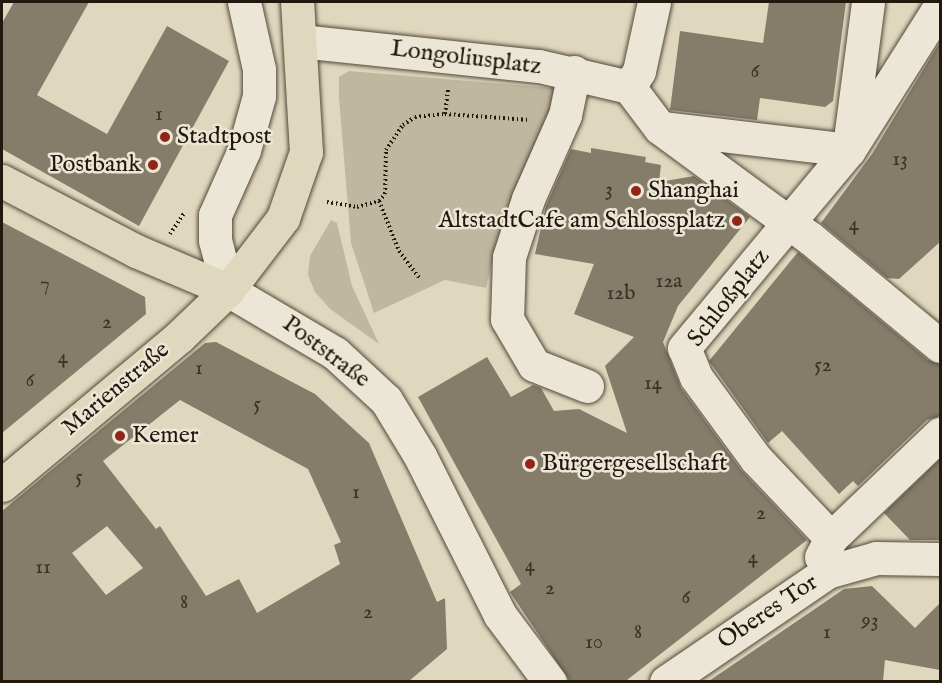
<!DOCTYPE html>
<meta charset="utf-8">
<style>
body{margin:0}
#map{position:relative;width:942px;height:683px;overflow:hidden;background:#e0d8be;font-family:"IM FELL English",serif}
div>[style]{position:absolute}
.green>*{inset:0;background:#c0b7a0}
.building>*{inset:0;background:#857c6a}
.path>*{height:4px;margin-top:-2px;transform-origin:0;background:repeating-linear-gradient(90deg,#22180e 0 1.5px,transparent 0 4.5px)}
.roads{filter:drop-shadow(0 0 2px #52483a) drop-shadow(0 0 2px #52483a)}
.minor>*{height:33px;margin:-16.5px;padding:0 16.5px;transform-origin:16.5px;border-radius:16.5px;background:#ebe6d5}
.major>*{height:33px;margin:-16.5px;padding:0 16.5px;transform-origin:16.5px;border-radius:16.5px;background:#e0d8be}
.dots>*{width:16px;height:16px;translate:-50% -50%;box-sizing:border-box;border:3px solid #ebe6d5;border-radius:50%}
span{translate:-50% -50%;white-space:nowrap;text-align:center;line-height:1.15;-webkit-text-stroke:5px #ebe6d5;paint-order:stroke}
.number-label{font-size:21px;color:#3b3125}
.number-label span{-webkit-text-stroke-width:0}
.street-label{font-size:24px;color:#22180e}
.poi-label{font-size:24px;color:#22180e}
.left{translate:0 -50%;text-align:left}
.right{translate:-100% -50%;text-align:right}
.frame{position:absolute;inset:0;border:3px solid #22180e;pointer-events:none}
</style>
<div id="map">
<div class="green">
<i style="clip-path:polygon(349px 71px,563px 89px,497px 243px,486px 288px,445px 280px,374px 313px,351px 243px,339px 98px,339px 77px)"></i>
<i style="clip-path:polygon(331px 220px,337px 223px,352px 286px,379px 344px,330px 309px,315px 292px,308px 275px,310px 256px)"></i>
</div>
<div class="building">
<i style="clip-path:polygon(14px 2px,89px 2px,37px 95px,107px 134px,167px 26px,229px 61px,139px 226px,2px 149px,2px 23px)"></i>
<i style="clip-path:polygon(769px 2px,846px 2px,833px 101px,825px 107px,760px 98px,757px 120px,670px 110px,680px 31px,763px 43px)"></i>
<i style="clip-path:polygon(940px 42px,940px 242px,899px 279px,887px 278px,821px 223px,872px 154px)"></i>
<i style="clip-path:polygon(591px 148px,646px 157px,645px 162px,661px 165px,659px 182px,694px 176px,750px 217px,678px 306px,663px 342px,681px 388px,741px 470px,807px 540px,627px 680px,569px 680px,510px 592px,521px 584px,418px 397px,487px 357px,511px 397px,533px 385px,541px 388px,554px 411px,579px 409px,627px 433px,605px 366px,634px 337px,574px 314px,594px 264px,535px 254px,546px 206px,571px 149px,591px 153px)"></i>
<i style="clip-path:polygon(2px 222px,145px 297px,146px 314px,2px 433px)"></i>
<i style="clip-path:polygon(798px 252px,928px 360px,940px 364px,940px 416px,927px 420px,858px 486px,853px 481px,839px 494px,782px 431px,768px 443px,709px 361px)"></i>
<i style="clip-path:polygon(evenodd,216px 342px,315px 394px,369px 443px,437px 602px,445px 598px,447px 649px,409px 681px,2px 681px,2px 511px,205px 343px,216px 342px,180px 400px,308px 469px,341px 542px,334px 545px,340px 564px,257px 613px,239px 579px,206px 596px,160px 526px,156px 529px,103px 461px,180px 400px,216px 342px,107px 526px,143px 568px,106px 595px,72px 553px,107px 526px)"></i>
<i style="clip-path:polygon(940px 459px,940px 540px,910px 540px,884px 513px)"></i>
<i style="clip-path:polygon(872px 586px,915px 628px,940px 603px,940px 670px,885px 660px,883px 681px,709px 681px,844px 589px)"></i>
</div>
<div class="path">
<i style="left:445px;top:114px;width:26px;rotate:-83deg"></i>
<i style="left:379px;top:201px;width:54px;rotate:68.2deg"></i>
<i style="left:399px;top:251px;width:36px;rotate:53deg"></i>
<i style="left:327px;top:202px;width:30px;rotate:9deg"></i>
<i style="left:357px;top:207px;width:23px;rotate:-15deg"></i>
<i style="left:379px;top:201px;width:9px;rotate:-49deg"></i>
<i style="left:385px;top:194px;width:44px;rotate:-88.7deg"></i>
<i style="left:386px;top:150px;width:30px;rotate:-56deg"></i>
<i style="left:403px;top:125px;width:14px;rotate:-34deg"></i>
<i style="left:415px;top:117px;width:30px;rotate:-6deg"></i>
<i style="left:445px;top:114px;width:85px;rotate:4deg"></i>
<i style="left:170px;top:234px;width:25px;rotate:-56deg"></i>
</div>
<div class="roads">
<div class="minor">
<i style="left:244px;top:2px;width:69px;rotate:77.4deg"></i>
<i style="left:259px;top:69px;width:27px;rotate:90deg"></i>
<i style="left:259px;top:96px;width:56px;rotate:105.5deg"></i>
<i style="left:244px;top:150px;width:71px;rotate:114deg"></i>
<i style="left:215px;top:215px;width:25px;rotate:90deg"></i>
<i style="left:215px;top:240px;width:52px;rotate:75.4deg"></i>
<i style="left:228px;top:290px;width:124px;rotate:30.5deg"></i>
<i style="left:335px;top:353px;width:69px;rotate:42.7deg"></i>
<i style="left:386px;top:400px;width:66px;rotate:58.7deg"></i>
<i style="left:420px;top:456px;width:178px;rotate:63.3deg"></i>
<i style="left:500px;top:615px;width:84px;rotate:53.3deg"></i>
<i style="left:300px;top:41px;width:240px;rotate:6deg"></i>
<i style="left:539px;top:66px;width:92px;rotate:13.1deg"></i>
<i style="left:574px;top:72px;width:44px;rotate:101.8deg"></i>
<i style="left:565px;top:115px;width:92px;rotate:113.8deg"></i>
<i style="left:528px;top:199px;width:61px;rotate:108.1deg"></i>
<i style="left:509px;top:257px;width:62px;rotate:91.8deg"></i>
<i style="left:507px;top:319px;width:53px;rotate:59.6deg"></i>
<i style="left:534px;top:365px;width:57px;rotate:21.6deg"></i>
<i style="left:629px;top:87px;width:51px;rotate:52.9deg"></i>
<i style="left:660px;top:128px;width:186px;rotate:36.3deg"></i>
<i style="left:810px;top:238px;width:169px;rotate:39.7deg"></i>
<i style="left:629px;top:87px;width:19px;rotate:-58deg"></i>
<i style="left:639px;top:71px;width:71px;rotate:-77.7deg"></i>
<i style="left:662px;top:128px;width:188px;rotate:6.7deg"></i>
<i style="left:850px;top:139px;width:138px;rotate:-82.5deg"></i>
<i style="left:831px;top:538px;width:109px;rotate:-133.5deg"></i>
<i style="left:756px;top:459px;width:102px;rotate:-126.2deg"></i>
<i style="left:696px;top:377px;width:31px;rotate:-112deg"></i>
<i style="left:684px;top:348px;width:258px;rotate:-50.2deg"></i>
<i style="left:849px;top:150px;width:170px;rotate:-57.7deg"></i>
<i style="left:821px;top:557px;width:21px;rotate:-62deg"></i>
<i style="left:831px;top:538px;width:151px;rotate:-43.7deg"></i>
<i style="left:666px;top:682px;width:195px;rotate:-34.3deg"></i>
<i style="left:827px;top:572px;width:51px;rotate:-15.9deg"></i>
<i style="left:876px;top:558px;width:64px;rotate:0.9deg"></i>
</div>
<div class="major">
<i style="left:2px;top:181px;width:151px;rotate:27.6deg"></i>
<i style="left:136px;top:251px;width:100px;rotate:23deg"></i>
<i style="left:2px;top:485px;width:231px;rotate:-39.9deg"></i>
<i style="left:179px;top:337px;width:68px;rotate:-43.8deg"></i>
<i style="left:228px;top:290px;width:91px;rotate:-52.6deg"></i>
<i style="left:283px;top:218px;width:70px;rotate:-70.8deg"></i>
<i style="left:306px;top:152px;width:150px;rotate:-93.4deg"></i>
</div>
</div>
<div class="dots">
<i style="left:165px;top:137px;background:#8f2418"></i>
<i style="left:153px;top:165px;background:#8f2418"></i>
<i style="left:636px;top:191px;background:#8f2418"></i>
<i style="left:737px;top:221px;background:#8f2418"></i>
<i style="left:120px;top:436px;background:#8f2418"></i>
<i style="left:530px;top:464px;background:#8f2418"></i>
</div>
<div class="number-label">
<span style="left:755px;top:72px">6</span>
<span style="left:159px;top:115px">1</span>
<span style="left:900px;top:160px">13</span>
<span style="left:609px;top:190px">3</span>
<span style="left:854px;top:225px">4</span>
<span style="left:669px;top:282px">12a</span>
<span style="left:45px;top:285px">7</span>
<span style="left:621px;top:294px">12b</span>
<span style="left:107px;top:323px">2</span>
<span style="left:63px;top:358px">4</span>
<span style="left:823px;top:366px">52</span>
<span style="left:199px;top:369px">1</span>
<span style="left:30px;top:381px">6</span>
<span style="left:653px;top:384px">14</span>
<span style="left:257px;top:405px">5</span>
<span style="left:79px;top:478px">5</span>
<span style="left:356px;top:493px">1</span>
<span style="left:761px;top:514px">2</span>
<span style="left:753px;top:558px">4</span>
<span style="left:530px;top:566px">4</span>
<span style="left:43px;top:568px">11</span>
<span style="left:550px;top:589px">2</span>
<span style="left:686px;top:598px">6</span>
<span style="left:184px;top:603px">8</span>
<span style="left:368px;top:613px">2</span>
<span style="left:870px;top:621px">93</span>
<span style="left:638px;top:633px">8</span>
<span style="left:827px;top:633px">1</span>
<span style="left:594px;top:643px">10</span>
</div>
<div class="street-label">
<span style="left:466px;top:58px;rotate:7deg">Longoliusplatz</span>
<span style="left:729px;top:298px;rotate:-52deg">Schloßplatz</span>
<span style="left:326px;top:352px;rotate:37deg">Poststraße</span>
<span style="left:116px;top:389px;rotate:-40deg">Marienstraße</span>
<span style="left:768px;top:612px;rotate:-34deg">Oberes Tor</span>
</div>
<div class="poi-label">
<span class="left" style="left:177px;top:137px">Stadtpost</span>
<span class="right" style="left:141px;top:165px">Postbank</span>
<span class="left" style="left:648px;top:191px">Shanghai</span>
<span class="right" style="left:725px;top:221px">AltstadtCafe am Schlossplatz</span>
<span class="left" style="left:132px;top:436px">Kemer</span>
<span class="left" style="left:542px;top:464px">Bürgergesellschaft</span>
</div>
<div class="frame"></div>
</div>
